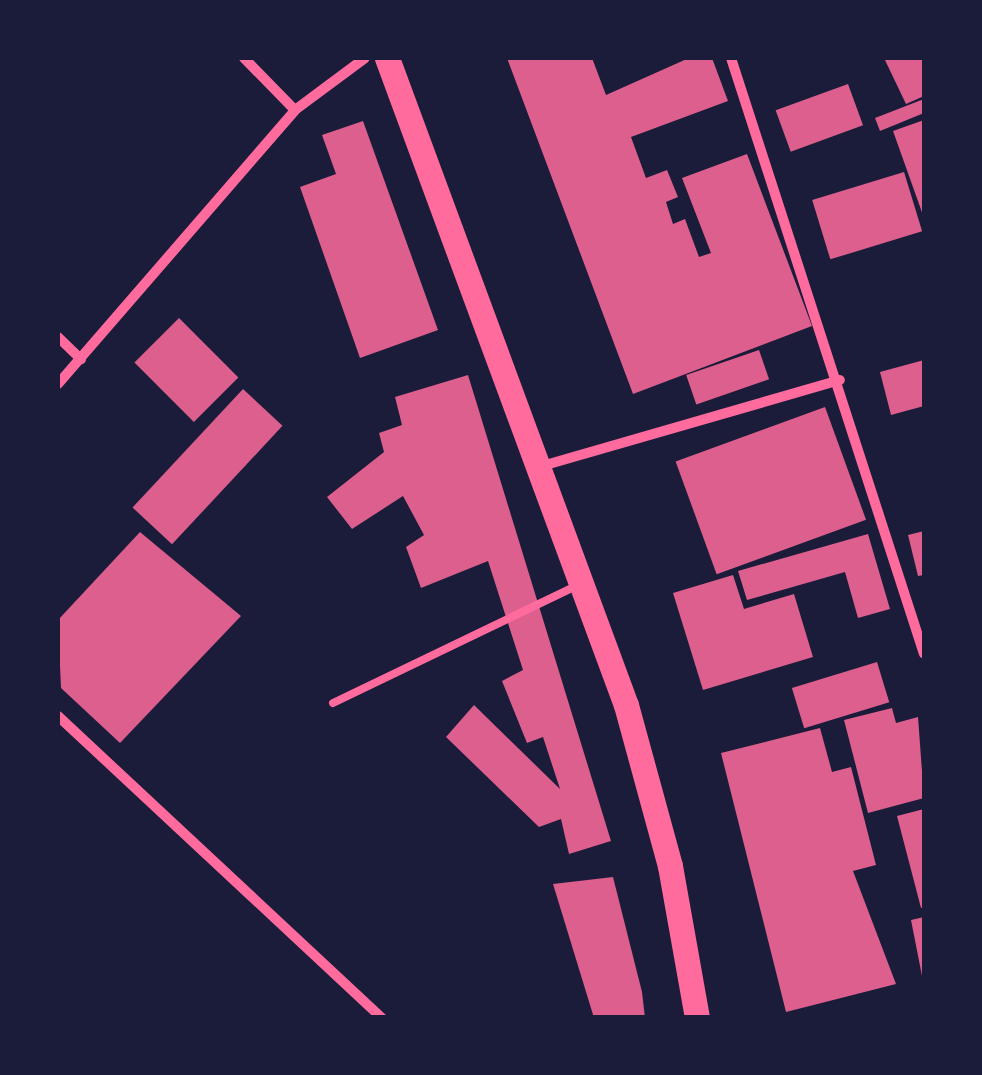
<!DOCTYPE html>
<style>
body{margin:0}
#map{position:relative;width:982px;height:1075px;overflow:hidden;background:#1b1b3a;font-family:"Exo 2",sans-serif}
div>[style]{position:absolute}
.building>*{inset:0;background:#dd5f8e;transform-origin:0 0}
.service>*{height:8px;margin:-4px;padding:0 4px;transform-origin:4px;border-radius:4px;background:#ff6b9d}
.minor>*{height:10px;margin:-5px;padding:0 5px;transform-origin:5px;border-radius:5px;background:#ff6b9d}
.primary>*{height:25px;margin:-12.5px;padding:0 12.5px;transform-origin:12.5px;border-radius:12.5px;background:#ff6b9d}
span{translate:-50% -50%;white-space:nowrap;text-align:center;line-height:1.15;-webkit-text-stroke:10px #1b1b3a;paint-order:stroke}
.frame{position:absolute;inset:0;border:60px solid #1b1b3a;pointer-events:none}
</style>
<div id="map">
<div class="building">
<i style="clip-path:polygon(507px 58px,592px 58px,606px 95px,689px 58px,712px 58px,728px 101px,631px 137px,646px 178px,667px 170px,678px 197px,666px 202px,673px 224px,685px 219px,699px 257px,711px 253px,682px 178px,747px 154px,812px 326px,633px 394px)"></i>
<i style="clip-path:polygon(884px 58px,924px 58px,924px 96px,906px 104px)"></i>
<i style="left:848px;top:84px;width:44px;height:77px;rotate:70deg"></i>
<i style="clip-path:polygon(924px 99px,924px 113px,880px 131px,875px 118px)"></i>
<i style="clip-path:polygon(924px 120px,924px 218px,893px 131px)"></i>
<i style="clip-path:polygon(363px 121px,438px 330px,360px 358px,300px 187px,336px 174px,322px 135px)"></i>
<i style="left:904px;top:172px;width:62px;height:96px;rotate:73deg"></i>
<i style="left:179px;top:318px;width:84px;height:63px;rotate:45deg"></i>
<i style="left:759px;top:350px;width:31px;height:77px;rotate:71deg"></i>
<i style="clip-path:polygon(924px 360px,924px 406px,891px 415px,880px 372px)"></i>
<i style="clip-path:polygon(468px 375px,611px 841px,569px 854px,561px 819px,539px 827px,446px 737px,474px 705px,560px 789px,543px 737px,527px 743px,502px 681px,523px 670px,488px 561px,421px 588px,406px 547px,424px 535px,403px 496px,352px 529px,327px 497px,384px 452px,379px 433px,402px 425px,395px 397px)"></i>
<i style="left:243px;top:389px;width:54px;height:162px;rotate:43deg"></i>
<i style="left:825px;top:407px;width:120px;height:159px;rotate:70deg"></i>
<i style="clip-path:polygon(924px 531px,924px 575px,918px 576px,908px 535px)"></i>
<i style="clip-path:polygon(140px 532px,241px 616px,120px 743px,61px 688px,58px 620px)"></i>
<i style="clip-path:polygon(868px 534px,890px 609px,858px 618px,845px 572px,747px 600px,738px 571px)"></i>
<i style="clip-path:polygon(733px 575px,744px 609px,794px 594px,813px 657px,703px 690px,673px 593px)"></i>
<i style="left:877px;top:662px;width:42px;height:89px;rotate:73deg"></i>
<i style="clip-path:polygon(892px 708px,896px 723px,918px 717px,924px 798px,868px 813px,844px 720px)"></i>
<i style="clip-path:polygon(820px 728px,832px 772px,851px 767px,876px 865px,853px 871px,896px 984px,786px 1012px,721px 753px)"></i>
<i style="clip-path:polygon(924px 809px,924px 907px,921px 908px,897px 816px)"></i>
<i style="clip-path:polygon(613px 877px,642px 992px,645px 1018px,594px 1018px,553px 884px)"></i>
<i style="clip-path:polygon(924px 917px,924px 981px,923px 981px,911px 920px)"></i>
</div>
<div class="service">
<i style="left:333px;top:703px;width:270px;rotate:-25.7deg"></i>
</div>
<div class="minor">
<i style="left:244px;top:58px;width:73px;rotate:45.6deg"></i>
<i style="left:731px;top:58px;width:626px;rotate:72.06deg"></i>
<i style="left:58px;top:337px;width:32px;rotate:44deg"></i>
<i style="left:58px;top:384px;width:362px;rotate:-49.1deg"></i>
<i style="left:295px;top:110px;width:87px;rotate:-36.6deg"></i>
<i style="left:542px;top:466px;width:310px;rotate:-16.1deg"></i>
<i style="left:58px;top:716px;width:443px;rotate:43deg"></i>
</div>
<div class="primary">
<i style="left:387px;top:58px;width:690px;rotate:69.73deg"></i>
<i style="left:626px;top:705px;width:167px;rotate:74.7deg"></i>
<i style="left:670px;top:866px;width:154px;rotate:79.9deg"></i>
</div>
<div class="frame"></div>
</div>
